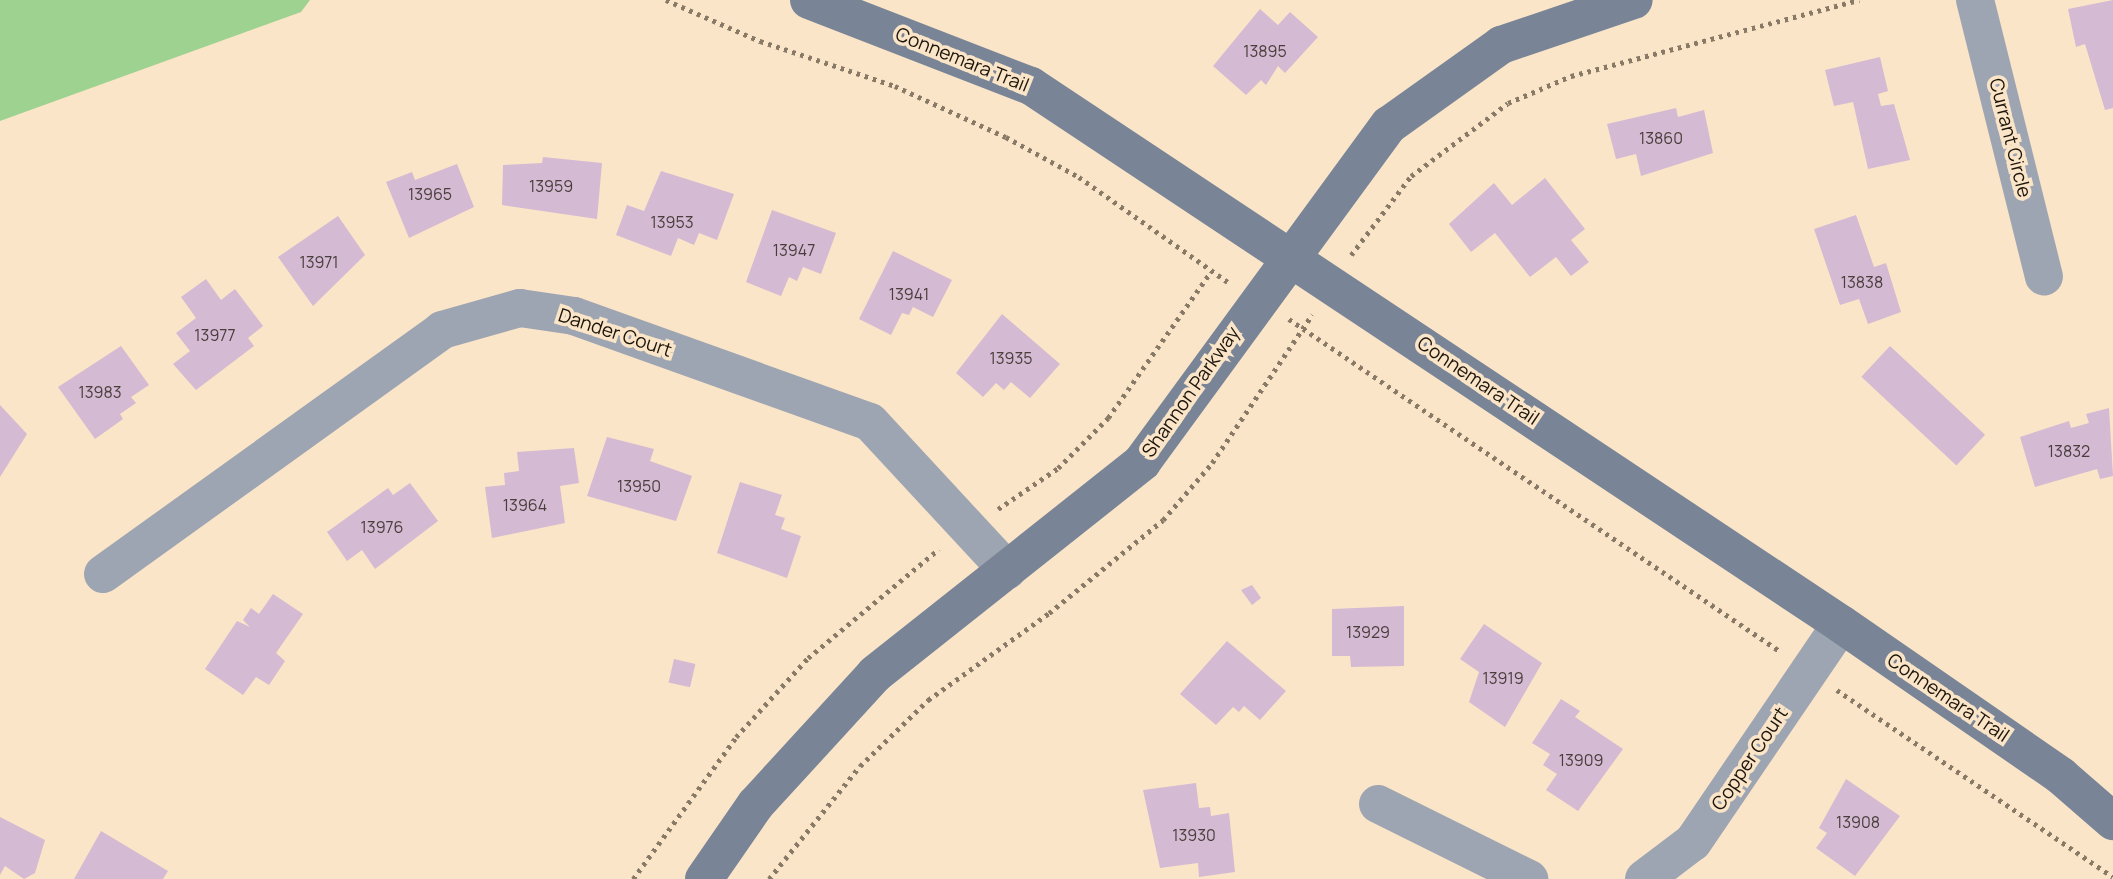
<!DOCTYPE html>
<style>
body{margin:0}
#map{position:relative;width:2113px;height:879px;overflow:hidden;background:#fbe5c8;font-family:Manrope,sans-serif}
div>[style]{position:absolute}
.green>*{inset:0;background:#9ed290}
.building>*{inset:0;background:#d4bad3;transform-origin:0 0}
.path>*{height:4.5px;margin-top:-2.25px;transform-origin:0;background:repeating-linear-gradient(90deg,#897a67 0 3.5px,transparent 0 8.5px)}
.street>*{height:38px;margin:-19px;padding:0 19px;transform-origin:19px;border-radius:19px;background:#9ea5b2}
.secondary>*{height:38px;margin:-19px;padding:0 19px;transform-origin:19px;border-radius:19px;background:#798597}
span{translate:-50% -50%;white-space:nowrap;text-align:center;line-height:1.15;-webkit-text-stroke:7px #fbe5c8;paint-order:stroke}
.number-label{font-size:16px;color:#493e3c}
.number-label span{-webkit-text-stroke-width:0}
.street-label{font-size:19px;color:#1b140a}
</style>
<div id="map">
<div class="green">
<i style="clip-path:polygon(0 0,310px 0,301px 12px,0 121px)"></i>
</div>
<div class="building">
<i style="clip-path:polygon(2113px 0,2113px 108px,2105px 110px,2085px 44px,2076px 47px,2068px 9px)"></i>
<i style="clip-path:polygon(1260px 9px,1278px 25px,1290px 12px,1318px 37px,1285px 73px,1278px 66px,1266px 85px,1261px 80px,1246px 95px,1213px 66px)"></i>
<i style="clip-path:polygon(1880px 57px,1888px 91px,1878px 94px,1881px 106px,1894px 104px,1910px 160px,1868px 169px,1853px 102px,1834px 106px,1825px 70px)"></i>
<i style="clip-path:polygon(1676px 108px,1678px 117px,1704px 110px,1713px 153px,1641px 176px,1636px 154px,1616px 159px,1607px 124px)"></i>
<i style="clip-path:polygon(543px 157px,602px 163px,597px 219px,502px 205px,503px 165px,542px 163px)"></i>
<i style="clip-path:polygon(457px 164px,474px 207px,409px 238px,386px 182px,412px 172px,415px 180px)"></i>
<i style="clip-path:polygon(661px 171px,734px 194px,717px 240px,699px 233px,694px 245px,678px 238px,671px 256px,616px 235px,627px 205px,644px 211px)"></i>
<i style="clip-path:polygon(1545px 178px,1585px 229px,1571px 240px,1589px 262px,1571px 276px,1556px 257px,1530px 277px,1495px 233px,1471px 252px,1449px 224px,1494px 183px,1512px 205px)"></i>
<i style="clip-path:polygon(772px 210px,836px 233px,821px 274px,803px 267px,797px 281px,789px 277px,781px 296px,746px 282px)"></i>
<i style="clip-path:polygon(1856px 215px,1874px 267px,1886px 263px,1901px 312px,1868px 324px,1859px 299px,1840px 305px,1814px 229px)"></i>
<i style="clip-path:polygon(338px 216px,365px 255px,313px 306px,278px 257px)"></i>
<i style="clip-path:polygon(893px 251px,952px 280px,933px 317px,913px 307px,909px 315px,902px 313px,891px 335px,859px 319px)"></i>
<i style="clip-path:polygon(206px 279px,221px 300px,235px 289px,263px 326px,248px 338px,254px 346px,196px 390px,173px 364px,190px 351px,176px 333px,196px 318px,181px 297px)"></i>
<i style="clip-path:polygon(1002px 314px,1060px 364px,1030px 398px,1011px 382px,1004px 390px,996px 383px,983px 397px,956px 373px)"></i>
<i style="clip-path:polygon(121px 346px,149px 385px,131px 397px,136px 403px,120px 414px,123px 419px,95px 439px,58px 387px)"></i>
<i style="left:1890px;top:346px;width:130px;height:42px;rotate:43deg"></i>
<i style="clip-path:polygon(0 405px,27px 434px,0 477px)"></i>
<i style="clip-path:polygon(2109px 408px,2113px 476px,2100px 479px,2097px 469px,2035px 487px,2020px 437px,2069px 421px,2071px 428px,2089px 423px,2086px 414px)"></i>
<i style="clip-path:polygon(607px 437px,654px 449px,650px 461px,692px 476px,676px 521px,587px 496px)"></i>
<i style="clip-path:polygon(574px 448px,579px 483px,560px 486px,565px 523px,492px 538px,485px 487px,505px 485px,504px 473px,519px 471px,517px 452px)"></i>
<i style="clip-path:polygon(740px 482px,782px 495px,775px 515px,785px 518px,781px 529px,801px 536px,787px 578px,717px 553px)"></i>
<i style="clip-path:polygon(410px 483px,438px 521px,375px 569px,362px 550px,347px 561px,327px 532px,388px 488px,393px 495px)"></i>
<i style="clip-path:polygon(1252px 585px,1261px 598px,1252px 605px,1241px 590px)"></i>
<i style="clip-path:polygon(273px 594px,303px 614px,276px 653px,285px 661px,269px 685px,256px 677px,243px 695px,205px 669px,237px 621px,250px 627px,243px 620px,251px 608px,259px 614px)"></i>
<i style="clip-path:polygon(1404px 606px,1404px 666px,1351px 667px,1350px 656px,1332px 656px,1332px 609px)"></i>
<i style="clip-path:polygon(1484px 624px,1542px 663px,1505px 727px,1469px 702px,1479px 672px,1460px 659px)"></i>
<i style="clip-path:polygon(1227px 641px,1286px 691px,1260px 720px,1244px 706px,1239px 712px,1233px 707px,1216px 725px,1180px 694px)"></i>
<i style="left:674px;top:659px;width:22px;height:24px;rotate:13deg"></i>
<i style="clip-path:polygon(1561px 699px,1580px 711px,1575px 717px,1623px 749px,1578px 811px,1546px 790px,1557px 774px,1543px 765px,1550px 754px,1532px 743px)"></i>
<i style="clip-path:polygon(1846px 779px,1900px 816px,1855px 876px,1816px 848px,1827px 833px,1819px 828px)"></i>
<i style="clip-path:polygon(1196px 783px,1199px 808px,1210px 807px,1211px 816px,1229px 813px,1235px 872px,1199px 877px,1198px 863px,1160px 868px,1143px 790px)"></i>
<i style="clip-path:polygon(0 817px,45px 840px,35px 873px,24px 879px,5px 866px,0 875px)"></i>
<i style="clip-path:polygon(101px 831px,168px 871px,163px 879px,74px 879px)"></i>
</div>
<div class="path">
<i style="left:666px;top:0;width:103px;rotate:23.6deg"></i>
<i style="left:760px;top:41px;width:142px;rotate:18.4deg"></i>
<i style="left:895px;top:86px;width:122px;rotate:24.7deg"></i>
<i style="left:1006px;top:137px;width:83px;rotate:28.7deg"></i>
<i style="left:1079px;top:177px;width:182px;rotate:35.2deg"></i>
<i style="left:1351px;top:255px;width:99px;rotate:-52.8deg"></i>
<i style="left:1411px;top:176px;width:121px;rotate:-37deg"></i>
<i style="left:1508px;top:103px;width:69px;rotate:-23.2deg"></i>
<i style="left:1571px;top:76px;width:298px;rotate:-14.8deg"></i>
<i style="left:1289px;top:319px;width:594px;rotate:34.09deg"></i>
<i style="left:998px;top:509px;width:73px;rotate:-34.3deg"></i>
<i style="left:1058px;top:468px;width:71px;rotate:-45deg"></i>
<i style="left:1108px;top:418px;width:177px;rotate:-54.9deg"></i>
<i style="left:1837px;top:690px;width:333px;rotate:34.1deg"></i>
<i style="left:633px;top:879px;width:175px;rotate:-54deg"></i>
<i style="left:736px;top:737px;width:107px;rotate:-47.7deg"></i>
<i style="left:808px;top:658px;width:170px;rotate:-39.8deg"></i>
<i style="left:769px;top:879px;width:145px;rotate:-51.2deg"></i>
<i style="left:860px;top:766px;width:95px;rotate:-44.1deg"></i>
<i style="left:928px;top:700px;width:149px;rotate:-35.7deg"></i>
<i style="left:1049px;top:613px;width:147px;rotate:-39.2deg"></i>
<i style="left:1163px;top:520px;width:75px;rotate:-49.3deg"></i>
<i style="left:1212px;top:463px;width:179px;rotate:-56deg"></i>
</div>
<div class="street">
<i style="left:1975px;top:0;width:285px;rotate:76deg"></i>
<i style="left:103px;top:574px;width:418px;rotate:-35.7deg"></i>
<i style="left:442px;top:330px;width:81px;rotate:-15.8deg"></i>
<i style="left:520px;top:308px;width:55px;rotate:8.4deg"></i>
<i style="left:574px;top:316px;width:314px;rotate:19.7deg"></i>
<i style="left:870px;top:422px;width:202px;rotate:47.2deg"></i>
<i style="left:1378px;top:804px;width:169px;rotate:26.4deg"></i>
<i style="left:1644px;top:879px;width:61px;rotate:-37.1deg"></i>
<i style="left:1693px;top:842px;width:263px;rotate:-55.8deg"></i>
</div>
<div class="secondary">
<i style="left:809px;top:0;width:238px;rotate:21.2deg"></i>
<i style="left:1031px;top:86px;width:972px;rotate:33.59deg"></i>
<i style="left:1841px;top:624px;width:267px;rotate:34.6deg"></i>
<i style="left:2061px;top:776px;width:69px;rotate:40.9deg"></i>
<i style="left:704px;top:879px;width:91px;rotate:-55.3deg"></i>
<i style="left:756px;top:804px;width:176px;rotate:-47.5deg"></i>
<i style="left:875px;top:674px;width:341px;rotate:-38.4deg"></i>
<i style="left:1142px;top:462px;width:418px;rotate:-53.8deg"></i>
<i style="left:1389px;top:125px;width:138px;rotate:-35.5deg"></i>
<i style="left:1501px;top:45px;width:140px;rotate:-18.7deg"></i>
</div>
<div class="number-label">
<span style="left:1265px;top:51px">13895</span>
<span style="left:1661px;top:138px">13860</span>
<span style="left:551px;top:186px">13959</span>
<span style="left:430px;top:194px">13965</span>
<span style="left:672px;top:222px">13953</span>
<span style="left:794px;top:250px">13947</span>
<span style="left:319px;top:262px">13971</span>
<span style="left:1862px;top:282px">13838</span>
<span style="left:909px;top:294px">13941</span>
<span style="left:215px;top:335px">13977</span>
<span style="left:1011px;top:358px">13935</span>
<span style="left:100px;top:392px">13983</span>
<span style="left:2069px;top:451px">13832</span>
<span style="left:639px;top:486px">13950</span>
<span style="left:525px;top:505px">13964</span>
<span style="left:382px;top:527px">13976</span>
<span style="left:1368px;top:632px">13929</span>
<span style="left:1503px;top:678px">13919</span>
<span style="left:1581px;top:760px">13909</span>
<span style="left:1858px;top:822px">13908</span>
<span style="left:1194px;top:835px">13930</span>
</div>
<div class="street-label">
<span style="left:962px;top:60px;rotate:22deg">Connemara Trail</span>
<span style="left:2010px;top:138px;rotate:76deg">Currant Circle</span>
<span style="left:615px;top:333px;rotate:18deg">Dander Court</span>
<span style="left:1478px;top:381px;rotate:34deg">Connemara Trail</span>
<span style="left:1191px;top:392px;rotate:-55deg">Shannon Parkway</span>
<span style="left:1948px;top:698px;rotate:34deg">Connemara Trail</span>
<span style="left:1750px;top:759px;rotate:-56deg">Copper Court</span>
</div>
</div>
